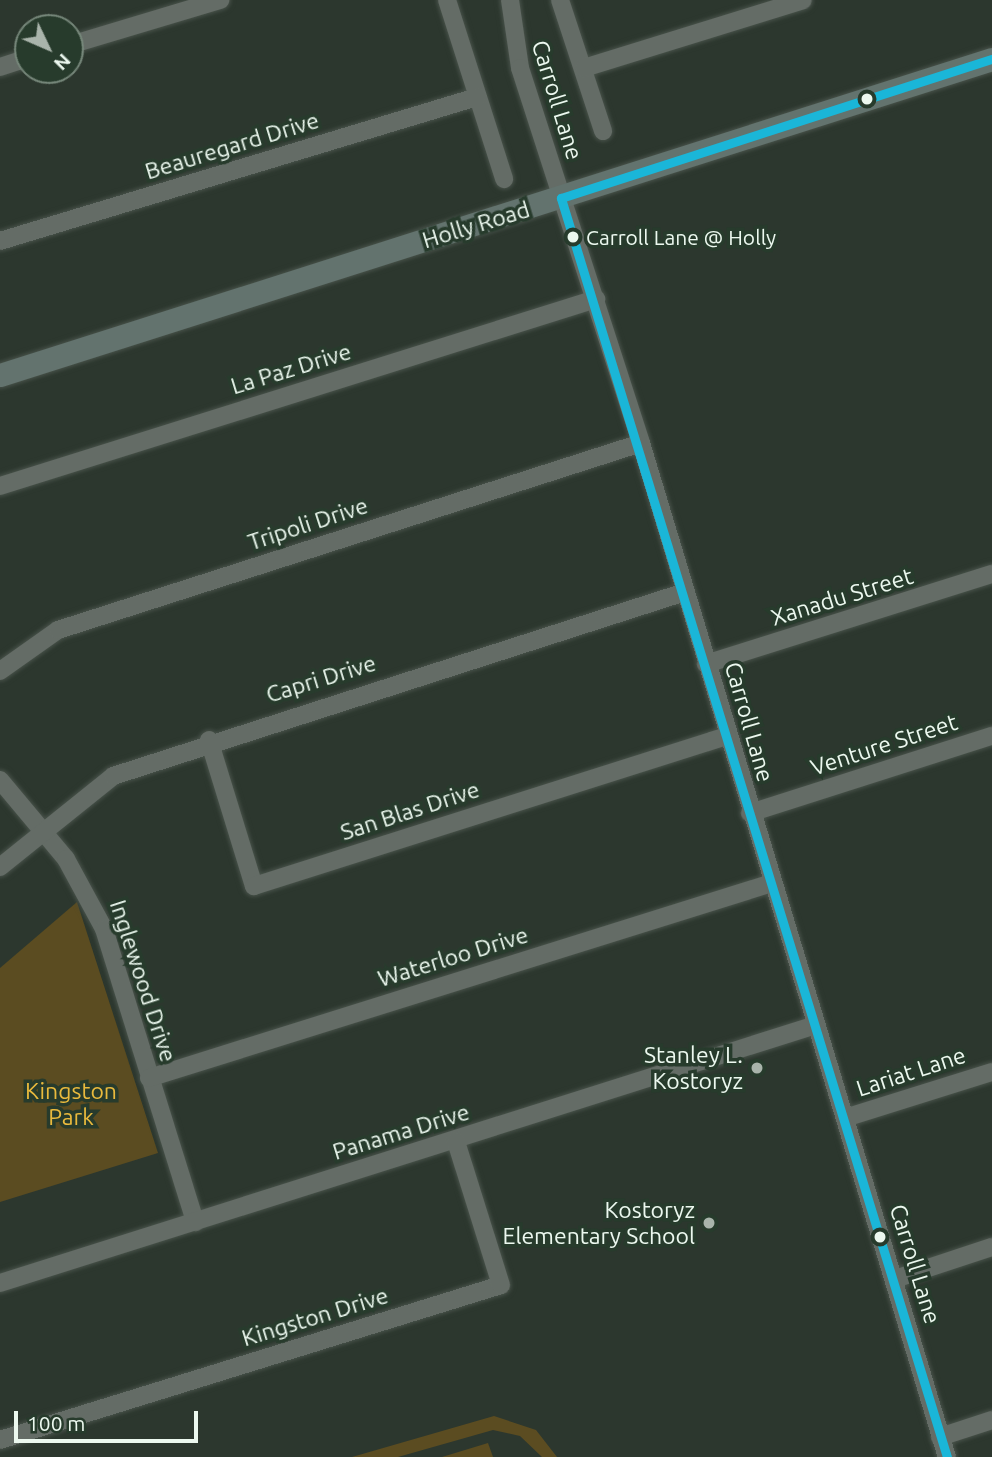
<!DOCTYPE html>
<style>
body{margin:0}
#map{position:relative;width:992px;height:1457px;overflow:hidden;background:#2c372e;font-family:Ubuntu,sans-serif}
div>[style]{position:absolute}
.green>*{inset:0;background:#5b4c21}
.roads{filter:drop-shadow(0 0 2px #48524a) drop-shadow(0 0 2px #48524a)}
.minor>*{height:18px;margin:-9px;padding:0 9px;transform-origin:9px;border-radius:9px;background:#646c66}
.major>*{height:23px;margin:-11.5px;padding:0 11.5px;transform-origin:11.5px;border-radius:11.5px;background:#63736e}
.bus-1>*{height:9px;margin:-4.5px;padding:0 4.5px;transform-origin:4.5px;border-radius:4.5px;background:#1ab6d8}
.dots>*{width:19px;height:19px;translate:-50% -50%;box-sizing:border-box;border:4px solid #273b2c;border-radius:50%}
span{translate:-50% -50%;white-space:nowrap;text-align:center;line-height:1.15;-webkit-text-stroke:7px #273b2c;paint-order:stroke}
.bus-label{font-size:21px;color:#ecf8ef}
.left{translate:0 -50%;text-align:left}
.street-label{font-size:23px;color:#ecf8ef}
.poi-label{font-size:23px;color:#ecf8ef}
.right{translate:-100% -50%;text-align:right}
.park-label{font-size:23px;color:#e9ba3d}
.north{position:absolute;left:14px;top:14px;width:70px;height:70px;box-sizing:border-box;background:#273b2c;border:2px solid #76877a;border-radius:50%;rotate:134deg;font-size:19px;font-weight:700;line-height:28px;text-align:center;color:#ecf8ef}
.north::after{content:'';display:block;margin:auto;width:24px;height:32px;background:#a9b4ab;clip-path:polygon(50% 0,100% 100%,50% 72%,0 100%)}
.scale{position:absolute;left:14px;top:1411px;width:184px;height:32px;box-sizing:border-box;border:4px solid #ecf8ef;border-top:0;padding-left:9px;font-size:21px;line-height:24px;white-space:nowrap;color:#ecf8ef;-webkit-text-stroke:5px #273b2c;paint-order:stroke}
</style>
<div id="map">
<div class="green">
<i style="clip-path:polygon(77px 902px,158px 1153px,0 1202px,0 968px)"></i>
<i style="clip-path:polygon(494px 1416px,536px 1430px,557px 1457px,542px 1457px,520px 1436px,493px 1430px,398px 1457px,352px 1457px)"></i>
<i style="clip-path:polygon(488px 1443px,493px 1457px,442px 1457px)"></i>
</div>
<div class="roads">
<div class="minor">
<i style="left:447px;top:0;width:188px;rotate:72.3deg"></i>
<i style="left:510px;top:0;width:69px;rotate:81.6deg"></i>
<i style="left:520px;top:68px;width:394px;rotate:72.1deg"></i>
<i style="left:641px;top:443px;width:1059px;rotate:73.21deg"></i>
<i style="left:560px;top:0;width:138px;rotate:71.8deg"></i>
<i style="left:70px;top:45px;width:157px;rotate:-16.7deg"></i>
<i style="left:0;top:67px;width:29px;rotate:-18deg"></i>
<i style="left:584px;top:68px;width:229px;rotate:-17.2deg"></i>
<i style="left:0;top:241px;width:499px;rotate:-16.8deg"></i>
<i style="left:0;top:486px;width:625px;rotate:-17.42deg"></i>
<i style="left:706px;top:664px;width:300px;rotate:-17.5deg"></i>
<i style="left:0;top:671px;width:71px;rotate:-35.3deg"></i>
<i style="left:58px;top:630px;width:612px;rotate:-17.78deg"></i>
<i style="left:209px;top:740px;width:153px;rotate:72.9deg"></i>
<i style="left:254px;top:886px;width:496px;rotate:-17.6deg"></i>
<i style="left:0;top:780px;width:103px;rotate:50.1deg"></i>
<i style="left:66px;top:859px;width:80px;rotate:61.5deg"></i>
<i style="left:104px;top:929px;width:307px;rotate:72.7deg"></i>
<i style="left:750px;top:813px;width:254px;rotate:-17.7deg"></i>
<i style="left:0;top:867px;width:145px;rotate:-38.8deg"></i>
<i style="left:113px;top:776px;width:601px;rotate:-17.83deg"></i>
<i style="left:149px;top:1078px;width:653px;rotate:-17.38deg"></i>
<i style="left:845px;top:1118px;width:154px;rotate:-17.4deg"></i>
<i style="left:895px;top:1279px;width:102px;rotate:-18.3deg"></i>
<i style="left:0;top:1283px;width:856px;rotate:-17.55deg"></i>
<i style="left:940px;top:1437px;width:55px;rotate:-18.1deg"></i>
<i style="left:0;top:1440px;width:524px;rotate:-17.19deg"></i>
<i style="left:501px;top:1285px;width:151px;rotate:-107.4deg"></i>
</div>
<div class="major">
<i style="left:0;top:375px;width:1041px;rotate:-17.67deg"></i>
</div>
</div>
<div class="bus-1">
<i style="left:947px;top:1457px;width:1317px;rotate:-107.05deg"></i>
<i style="left:561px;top:198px;width:453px;rotate:-17.9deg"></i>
</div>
<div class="dots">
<i style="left:867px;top:99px;background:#ecf8ef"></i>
<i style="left:573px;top:237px;background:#ecf8ef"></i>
<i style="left:757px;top:1068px;background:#a9b4ab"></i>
<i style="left:709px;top:1223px;background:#a9b4ab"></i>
<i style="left:880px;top:1237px;background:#ecf8ef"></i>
</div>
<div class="bus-label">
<span class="left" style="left:586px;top:237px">Carroll Lane @ Holly</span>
</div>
<div class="street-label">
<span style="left:557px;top:100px;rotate:73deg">Carroll Lane</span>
<span style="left:232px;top:146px;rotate:-17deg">Beauregard Drive</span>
<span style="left:476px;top:225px;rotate:-17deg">Holly Road</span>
<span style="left:291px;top:369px;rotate:-17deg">La Paz Drive</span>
<span style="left:308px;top:524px;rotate:-18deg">Tripoli Drive</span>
<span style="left:842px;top:597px;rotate:-17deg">Xanadu Street</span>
<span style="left:321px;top:679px;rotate:-17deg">Capri Drive</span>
<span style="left:749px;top:722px;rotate:74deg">Carroll Lane</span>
<span style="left:884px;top:745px;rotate:-18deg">Venture Street</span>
<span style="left:410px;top:811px;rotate:-18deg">San Blas Drive</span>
<span style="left:453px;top:957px;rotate:-17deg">Waterloo Drive</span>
<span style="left:143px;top:981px;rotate:72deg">Inglewood Drive</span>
<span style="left:911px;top:1072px;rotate:-18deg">Lariat Lane</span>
<span style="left:401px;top:1132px;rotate:-17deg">Panama Drive</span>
<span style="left:915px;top:1264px;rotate:73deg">Carroll Lane</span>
<span style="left:315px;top:1317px;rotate:-17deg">Kingston Drive</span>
</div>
<div class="poi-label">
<span class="right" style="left:743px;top:1068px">Stanley L.<br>Kostoryz</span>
<span class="right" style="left:695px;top:1223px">Kostoryz<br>Elementary School</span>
</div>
<div class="park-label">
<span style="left:71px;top:1104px">Kingston<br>Park</span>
</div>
<div class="north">N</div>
<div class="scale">100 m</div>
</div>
